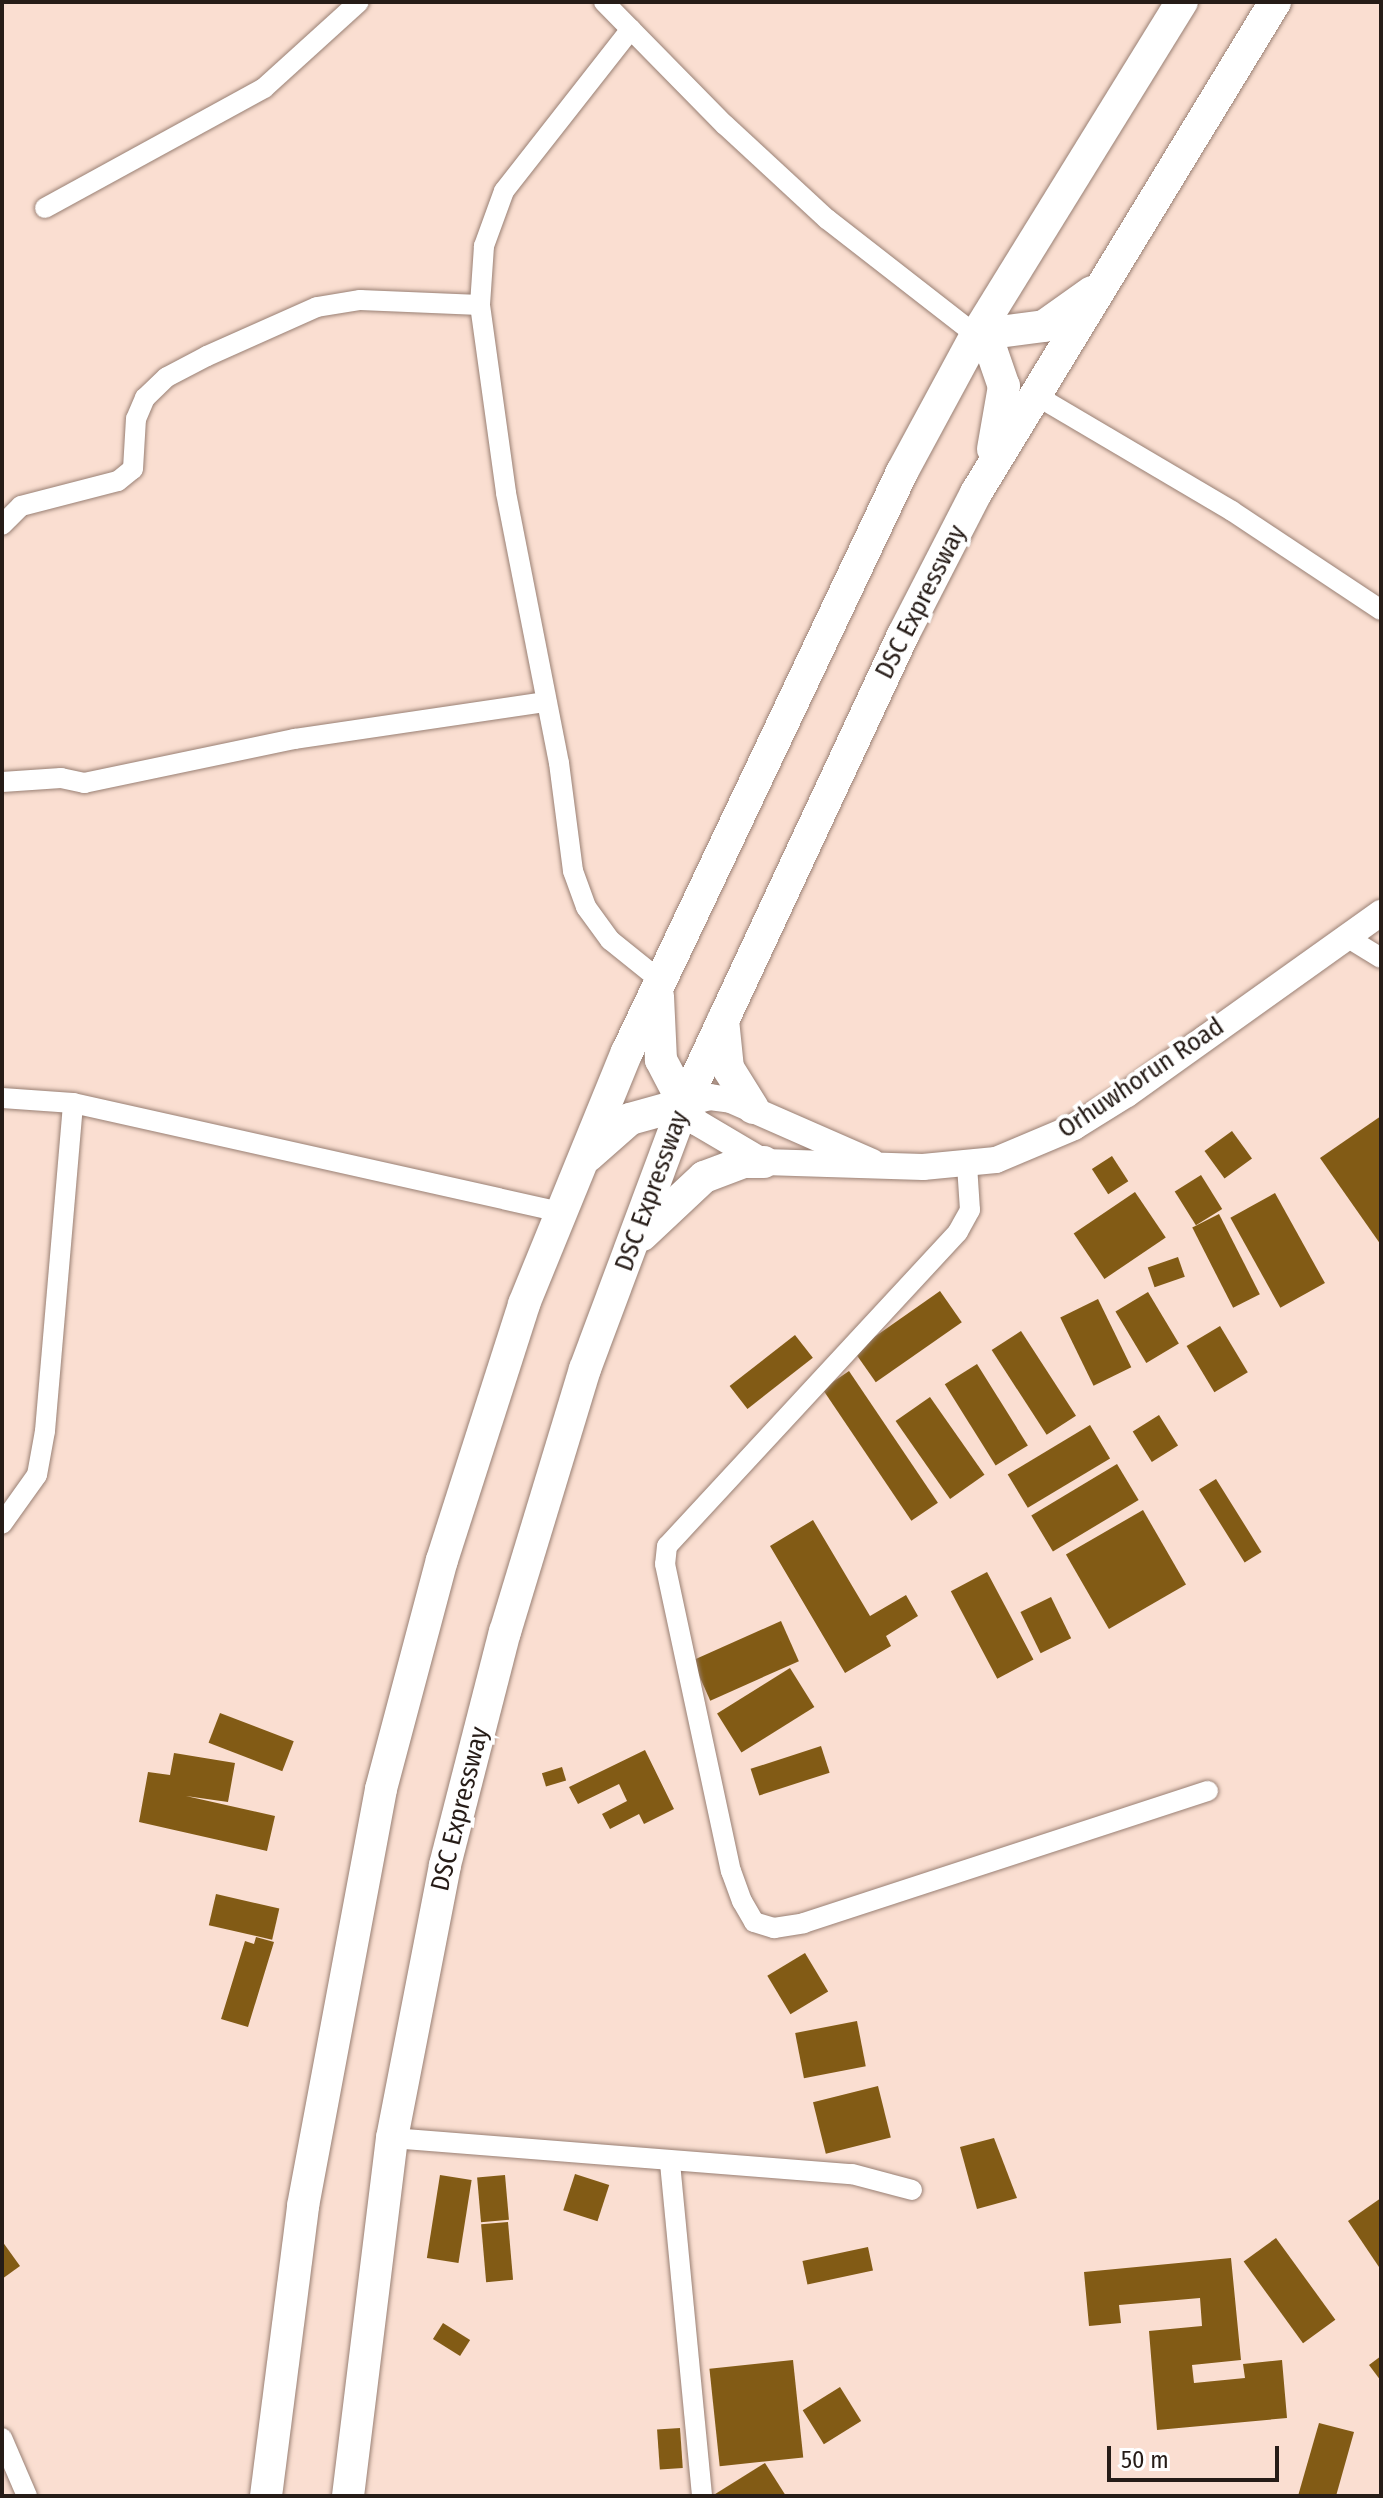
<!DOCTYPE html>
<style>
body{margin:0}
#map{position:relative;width:1383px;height:2498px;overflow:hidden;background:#faded1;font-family:"Fira Sans Condensed",sans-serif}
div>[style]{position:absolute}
.building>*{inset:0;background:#825b15;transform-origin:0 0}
.roads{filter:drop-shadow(0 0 2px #998074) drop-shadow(0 0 2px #998074)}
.minor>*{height:20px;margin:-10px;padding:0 10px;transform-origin:10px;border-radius:10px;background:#fff}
.tertiary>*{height:26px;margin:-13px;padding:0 13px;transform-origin:13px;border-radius:13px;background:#fff}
.primary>*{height:32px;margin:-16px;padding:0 16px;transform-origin:16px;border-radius:16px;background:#fff}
span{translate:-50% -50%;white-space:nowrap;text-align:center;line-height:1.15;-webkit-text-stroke:8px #fff;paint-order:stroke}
.street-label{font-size:26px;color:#261c17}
.frame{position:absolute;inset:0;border:4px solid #261c17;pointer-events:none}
.scale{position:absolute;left:1107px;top:2446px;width:172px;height:36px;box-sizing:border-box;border:4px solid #261c17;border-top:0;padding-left:10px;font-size:24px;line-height:28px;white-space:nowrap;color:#261c17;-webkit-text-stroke:6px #fff;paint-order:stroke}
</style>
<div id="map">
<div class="building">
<i style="clip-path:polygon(1381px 1116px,1381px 1245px,1320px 1158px)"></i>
<i style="left:1232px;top:1131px;width:34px;height:34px;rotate:54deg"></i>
<i style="left:1112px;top:1156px;width:30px;height:24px;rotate:57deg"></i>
<i style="left:1201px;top:1175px;width:40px;height:31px;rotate:58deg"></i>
<i style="left:1135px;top:1192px;width:55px;height:74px;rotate:56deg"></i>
<i style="left:1275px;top:1193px;width:103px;height:51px;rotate:61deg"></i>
<i style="left:1219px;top:1214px;width:90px;height:30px;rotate:63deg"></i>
<i style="left:1178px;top:1257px;width:21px;height:32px;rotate:71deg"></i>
<i style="left:940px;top:1291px;width:38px;height:105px;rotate:55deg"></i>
<i style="left:1148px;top:1292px;width:60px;height:38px;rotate:59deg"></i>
<i style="left:1098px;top:1299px;width:76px;height:42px;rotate:64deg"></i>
<i style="left:1220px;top:1326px;width:54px;height:39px;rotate:59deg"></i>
<i style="left:1021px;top:1331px;width:101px;height:35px;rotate:57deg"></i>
<i style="left:795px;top:1335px;width:29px;height:83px;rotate:52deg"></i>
<i style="left:977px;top:1364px;width:96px;height:38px;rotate:58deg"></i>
<i style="left:849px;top:1371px;width:159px;height:32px;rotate:56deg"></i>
<i style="left:930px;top:1397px;width:95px;height:42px;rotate:55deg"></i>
<i style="left:1159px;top:1415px;width:36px;height:31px;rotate:58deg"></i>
<i style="left:1090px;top:1425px;width:39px;height:96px;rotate:59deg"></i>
<i style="left:1117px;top:1464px;width:42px;height:100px;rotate:59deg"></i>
<i style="left:1216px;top:1479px;width:86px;height:20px;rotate:58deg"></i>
<i style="left:1143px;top:1510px;width:86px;height:89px;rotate:60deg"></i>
<i style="clip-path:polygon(813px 1520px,870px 1616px,906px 1595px,918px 1616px,886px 1636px,891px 1646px,845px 1673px,770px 1546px)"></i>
<i style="left:987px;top:1572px;width:99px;height:41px;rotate:62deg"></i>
<i style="left:1051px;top:1597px;width:46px;height:34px;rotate:64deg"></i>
<i style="left:781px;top:1621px;width:44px;height:97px;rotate:66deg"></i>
<i style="left:790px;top:1668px;width:46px;height:86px;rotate:58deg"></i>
<i style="left:220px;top:1713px;width:79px;height:32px;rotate:21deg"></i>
<i style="left:821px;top:1746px;width:28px;height:74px;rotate:72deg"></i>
<i style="clip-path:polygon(645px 1750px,674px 1809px,644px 1824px,639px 1814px,610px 1829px,602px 1814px,627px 1801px,619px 1784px,578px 1804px,569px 1787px)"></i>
<i style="clip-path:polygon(174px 1753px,235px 1763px,228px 1802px,186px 1796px,275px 1816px,267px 1851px,139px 1822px,148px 1772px,170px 1775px)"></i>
<i style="left:562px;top:1767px;width:14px;height:21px;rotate:73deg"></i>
<i style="left:216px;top:1894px;width:65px;height:32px;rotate:13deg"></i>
<i style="clip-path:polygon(256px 1937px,274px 1942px,248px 2027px,221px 2019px,245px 1941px,254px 1944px)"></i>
<i style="left:805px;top:1953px;width:45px;height:44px;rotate:59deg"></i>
<i style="left:857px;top:2021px;width:46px;height:63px;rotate:79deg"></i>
<i style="left:878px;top:2086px;width:53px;height:67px;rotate:76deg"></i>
<i style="clip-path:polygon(994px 2138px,1017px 2198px,977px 2209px,960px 2147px)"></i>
<i style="left:575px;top:2174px;width:36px;height:38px;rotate:18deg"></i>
<i style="left:440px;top:2175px;width:32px;height:84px;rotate:9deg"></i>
<i style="left:505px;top:2175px;width:45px;height:28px;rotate:85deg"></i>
<i style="clip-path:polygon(1381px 2198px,1381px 2270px,1348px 2221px)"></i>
<i style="left:508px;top:2222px;width:58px;height:27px;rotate:85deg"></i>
<i style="left:1276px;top:2238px;width:101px;height:40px;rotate:54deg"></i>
<i style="clip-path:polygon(2px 2241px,20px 2266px,2px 2279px)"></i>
<i style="left:868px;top:2247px;width:24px;height:67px;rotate:78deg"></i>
<i style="clip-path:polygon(1231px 2258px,1241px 2360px,1192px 2365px,1194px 2383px,1245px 2378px,1243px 2364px,1282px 2360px,1287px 2418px,1157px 2430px,1149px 2331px,1202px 2326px,1200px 2298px,1119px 2305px,1121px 2323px,1089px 2326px,1084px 2272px)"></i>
<i style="left:443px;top:2323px;width:32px;height:19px;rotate:32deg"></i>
<i style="clip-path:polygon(1381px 2356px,1381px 2381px,1369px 2365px)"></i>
<i style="left:793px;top:2360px;width:98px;height:84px;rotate:84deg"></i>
<i style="left:840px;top:2387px;width:40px;height:44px;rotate:58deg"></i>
<i style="clip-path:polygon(1319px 2423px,1354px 2432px,1336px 2496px,1298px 2496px)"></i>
<i style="left:680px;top:2428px;width:40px;height:23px;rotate:86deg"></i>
<i style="clip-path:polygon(765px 2463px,786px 2496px,712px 2496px)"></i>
</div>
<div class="roads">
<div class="minor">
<i style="left:604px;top:2px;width:173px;rotate:45.5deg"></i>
<i style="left:725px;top:125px;width:139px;rotate:42.7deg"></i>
<i style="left:827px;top:219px;width:189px;rotate:37.9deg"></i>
<i style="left:631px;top:29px;width:206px;rotate:128.1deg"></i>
<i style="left:504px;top:191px;width:59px;rotate:110deg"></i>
<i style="left:484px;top:246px;width:59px;rotate:93.9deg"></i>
<i style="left:480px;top:305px;width:190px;rotate:82.1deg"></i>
<i style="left:506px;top:493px;width:275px;rotate:78.9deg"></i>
<i style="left:559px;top:763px;width:109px;rotate:82.6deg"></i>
<i style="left:573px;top:871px;width:38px;rotate:70deg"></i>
<i style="left:586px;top:907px;width:41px;rotate:54deg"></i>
<i style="left:610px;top:940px;width:65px;rotate:38.8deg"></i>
<i style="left:45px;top:208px;width:250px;rotate:-28.7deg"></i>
<i style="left:264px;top:88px;width:128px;rotate:-42.2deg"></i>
<i style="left:1037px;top:396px;width:226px;rotate:30.5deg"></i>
<i style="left:1232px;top:511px;width:179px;rotate:33.6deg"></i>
<i style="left:2px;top:525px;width:27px;rotate:-45deg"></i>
<i style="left:21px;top:506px;width:100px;rotate:-14.5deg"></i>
<i style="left:118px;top:481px;width:19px;rotate:-39deg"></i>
<i style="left:133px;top:469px;width:50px;rotate:-86.6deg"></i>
<i style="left:136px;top:419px;width:23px;rotate:-67deg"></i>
<i style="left:145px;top:398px;width:30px;rotate:-44deg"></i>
<i style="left:167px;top:377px;width:45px;rotate:-27.7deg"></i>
<i style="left:207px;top:356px;width:120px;rotate:-24deg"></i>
<i style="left:317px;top:307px;width:44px;rotate:-9.2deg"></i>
<i style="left:360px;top:300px;width:120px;rotate:2.4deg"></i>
<i style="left:2px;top:782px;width:59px;rotate:-3.9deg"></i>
<i style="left:61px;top:778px;width:24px;rotate:12deg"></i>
<i style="left:84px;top:783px;width:216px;rotate:-11.8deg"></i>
<i style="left:295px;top:739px;width:254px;rotate:-8.4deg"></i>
<i style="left:1345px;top:936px;width:42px;rotate:31.4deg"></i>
<i style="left:2px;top:1098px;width:71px;rotate:4deg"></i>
<i style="left:73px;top:1103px;width:497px;rotate:12.6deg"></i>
<i style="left:967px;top:1165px;width:45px;rotate:86.2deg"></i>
<i style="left:970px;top:1210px;width:25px;rotate:119deg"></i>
<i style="left:958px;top:1232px;width:428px;rotate:132.8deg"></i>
<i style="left:667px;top:1546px;width:18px;rotate:96deg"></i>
<i style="left:665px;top:1564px;width:314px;rotate:77.9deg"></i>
<i style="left:731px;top:1871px;width:32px;rotate:70deg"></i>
<i style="left:742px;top:1901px;width:24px;rotate:60deg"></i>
<i style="left:754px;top:1922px;width:21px;rotate:17deg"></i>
<i style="left:774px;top:1928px;width:30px;rotate:-9deg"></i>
<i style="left:804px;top:1923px;width:425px;rotate:-18.1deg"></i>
<i style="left:2px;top:1524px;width:60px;rotate:-54.5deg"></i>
<i style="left:37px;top:1475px;width:45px;rotate:-79.7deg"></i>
<i style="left:45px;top:1431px;width:329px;rotate:-85.1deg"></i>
<i style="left:392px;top:2138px;width:461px;rotate:4.5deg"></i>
<i style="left:852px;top:2174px;width:62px;rotate:14.9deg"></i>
<i style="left:670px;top:2163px;width:335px;rotate:84.5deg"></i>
<i style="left:2px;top:2438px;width:63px;rotate:66.7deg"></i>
</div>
<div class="tertiary">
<i style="left:872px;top:1162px;width:154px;rotate:-156.3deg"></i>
<i style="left:731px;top:1100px;width:21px;rotate:-172deg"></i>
<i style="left:710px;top:1097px;width:27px;rotate:165deg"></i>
<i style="left:684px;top:1104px;width:22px;rotate:56deg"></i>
<i style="left:696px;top:1122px;width:79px;rotate:30.5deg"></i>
<i style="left:764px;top:1162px;width:159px;rotate:1.8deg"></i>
<i style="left:923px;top:1167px;width:73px;rotate:-5.5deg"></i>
<i style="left:996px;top:1160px;width:85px;rotate:-22.9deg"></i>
<i style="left:1074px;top:1127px;width:62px;rotate:-31.9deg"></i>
<i style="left:1127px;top:1094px;width:312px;rotate:-35.5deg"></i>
</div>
<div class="primary">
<i style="left:976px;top:335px;width:23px;rotate:47deg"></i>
<i style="left:992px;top:352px;width:36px;rotate:71deg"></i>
<i style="left:1004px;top:386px;width:64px;rotate:99.9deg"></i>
<i style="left:976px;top:335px;width:69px;rotate:-7.5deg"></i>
<i style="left:1044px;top:326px;width:59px;rotate:-35.3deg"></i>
<i style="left:723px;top:1020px;width:48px;rotate:84.1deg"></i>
<i style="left:728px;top:1068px;width:47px;rotate:58deg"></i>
<i style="left:588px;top:1156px;width:56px;rotate:-41.4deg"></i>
<i style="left:630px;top:1119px;width:56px;rotate:-15.5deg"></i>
<i style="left:684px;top:1104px;width:50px;rotate:-117.6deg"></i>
<i style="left:661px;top:1060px;width:64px;rotate:-92.7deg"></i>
<i style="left:642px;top:1235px;width:85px;rotate:-43.1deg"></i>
<i style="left:704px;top:1177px;width:43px;rotate:-20.6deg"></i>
<i style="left:744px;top:1162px;width:20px"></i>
<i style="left:266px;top:2496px;width:292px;rotate:-82.7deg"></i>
<i style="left:303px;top:2206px;width:424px;rotate:-79.4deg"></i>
<i style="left:381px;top:1789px;width:237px;rotate:-75.1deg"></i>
<i style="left:442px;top:1560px;width:269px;rotate:-72.2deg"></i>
<i style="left:524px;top:1304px;width:272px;rotate:-67.8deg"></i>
<i style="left:627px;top:1052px;width:642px;rotate:-64.63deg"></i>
<i style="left:902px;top:472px;width:156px;rotate:-61.6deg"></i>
<i style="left:976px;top:335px;width:392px;rotate:-58.3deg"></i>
<i style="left:348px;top:2496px;width:361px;rotate:-83deg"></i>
<i style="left:392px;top:2138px;width:278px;rotate:-79deg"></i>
<i style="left:445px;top:1865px;width:241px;rotate:-75.6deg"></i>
<i style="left:505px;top:1632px;width:275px;rotate:-73.1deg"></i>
<i style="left:585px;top:1369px;width:283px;rotate:-69.5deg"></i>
<i style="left:684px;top:1104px;width:518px;rotate:-64.97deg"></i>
<i style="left:903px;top:635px;width:160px;rotate:-62.8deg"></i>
<i style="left:976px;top:493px;width:575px;rotate:-58.66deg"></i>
</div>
</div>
<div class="street-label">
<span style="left:921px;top:602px;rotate:-63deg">DSC Expressway</span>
<span style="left:1141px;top:1078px;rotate:-34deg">Orhuwhorun Road</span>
<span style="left:652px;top:1191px;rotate:-70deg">DSC Expressway</span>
<span style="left:460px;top:1809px;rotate:-76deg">DSC Expressway</span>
</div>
<div class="frame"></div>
<div class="scale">50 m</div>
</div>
